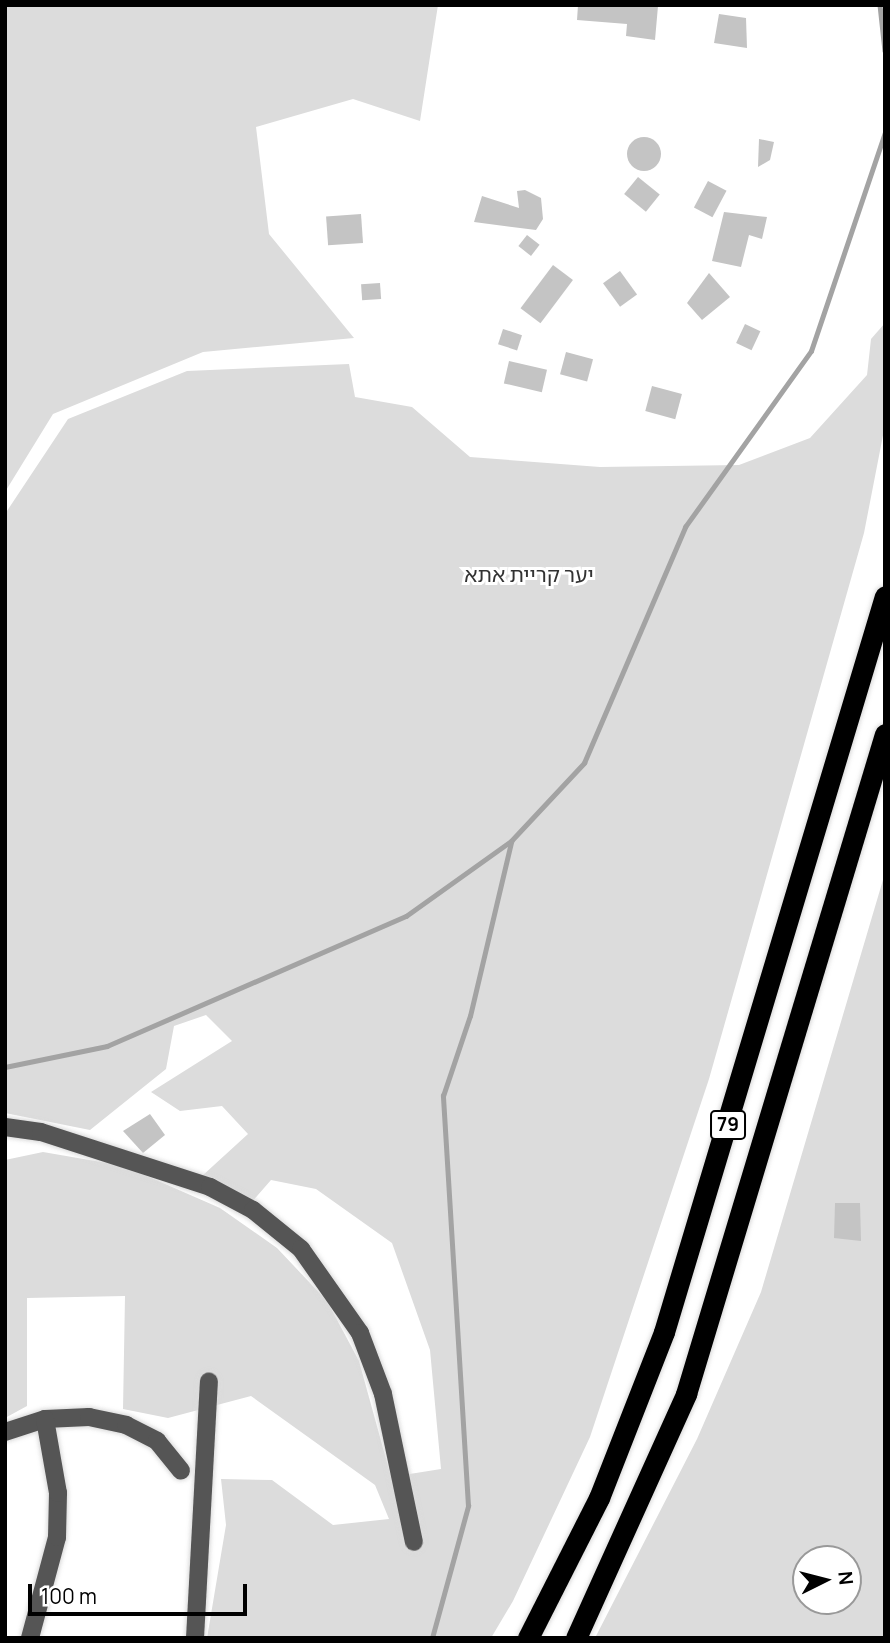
<!DOCTYPE html>
<meta charset="utf-8">
<style>
body{margin:0}
#map{position:relative;width:890px;height:1643px;overflow:hidden;background:#fff;font-family:Manrope,"Noto Sans Hebrew",sans-serif}
div>[style]{position:absolute}
.green>*{inset:0;background:#dcdcdc}
.stream>*{height:4.5px;margin:-2.25px;padding:0 2.25px;transform-origin:2.25px;border-radius:2.25px;background:#a3a3a3}
.building>*{inset:0;background:#c4c4c4;transform-origin:0 0}
.round{border-radius:50%}
.roads{filter:drop-shadow(0 0 2px #dbdbdb) drop-shadow(0 0 2px #dbdbdb)}
.minor>*{height:18px;margin:-9px;padding:0 9px;transform-origin:9px;border-radius:9px;background:#555}
.highway>*{height:21px;margin:-10.5px;padding:0 10.5px;transform-origin:10.5px;border-radius:10.5px;background:#000}
span{translate:-50% -50%;white-space:nowrap;text-align:center;line-height:1.15;-webkit-text-stroke:6px #fff;paint-order:stroke}
.shield-label span{padding:2px 5px;background:#fff;border:2px solid;border-radius:5px;-webkit-text-stroke-width:0}
.shield-label{font-size:19px;color:#000;font-weight:700}
.park-label{font-size:21px;color:#333}
.frame{position:absolute;inset:0;border:7px solid #000;pointer-events:none}
.north{position:absolute;left:792px;top:1545px;width:70px;height:70px;box-sizing:border-box;background:#fff;border:2px solid #999;border-radius:50%;rotate:84deg;font-size:19px;font-weight:700;line-height:28px;text-align:center;color:#000}
.north::after{content:'';display:block;margin:auto;width:24px;height:32px;background:#000;clip-path:polygon(50% 0,100% 100%,50% 72%,0 100%)}
.scale{position:absolute;left:28px;top:1584px;width:219px;height:32px;box-sizing:border-box;border:4px solid #000;border-top:0;padding-left:9px;font-size:21px;line-height:24px;white-space:nowrap;color:#000;-webkit-text-stroke:5px #fff;paint-order:stroke}
</style>
<div id="map">
<div class="green">
<i style="clip-path:polygon(5px 5px,438px 5px,420px 121px,353px 99px,256px 127px,269px 234px,354px 338px,203px 352px,53px 414px,5px 492px)"></i>
<i style="clip-path:polygon(885px 323px,885px 425px,864px 533px,709px 1079px,590px 1437px,513px 1601px,491px 1638px,207px 1638px,226px 1525px,221px 1479px,272px 1480px,333px 1525px,389px 1519px,375px 1485px,251px 1396px,168px 1418px,123px 1409px,125px 1296px,27px 1298px,27px 1406px,5px 1418px,5px 1160px,43px 1152px,124px 1166px,220px 1208px,277px 1248px,327px 1301px,359px 1361px,391px 1477px,441px 1469px,430px 1350px,392px 1243px,316px 1189px,271px 1180px,251px 1203px,202px 1176px,248px 1134px,222px 1106px,180px 1111px,151px 1092px,232px 1041px,206px 1015px,174px 1026px,166px 1069px,90px 1130px,5px 1113px,5px 514px,68px 419px,187px 371px,349px 364px,355px 397px,412px 407px,470px 457px,600px 467px,739px 465px,810px 438px,867px 375px,871px 339px)"></i>
<i style="clip-path:polygon(evenodd,885px 873px,885px 1638px,595px 1638px,697px 1439px,761px 1292px,885px 873px,806px 1559px,848px 1559px,848px 1601px,806px 1601px,806px 1559px)"></i>
</div>
<div class="stream">
<i style="left:880px;top:5px;width:46px;rotate:83.8deg"></i>
<i style="left:5px;top:1067px;width:104px;rotate:-11.6deg"></i>
<i style="left:107px;top:1046px;width:326px;rotate:-23.5deg"></i>
<i style="left:406px;top:916px;width:129px;rotate:-35.5deg"></i>
<i style="left:511px;top:841px;width:107px;rotate:-46.9deg"></i>
<i style="left:584px;top:763px;width:257px;rotate:-66.8deg"></i>
<i style="left:685px;top:527px;width:216px;rotate:-54.4deg"></i>
<i style="left:811px;top:351px;width:231px;rotate:-71.3deg"></i>
<i style="left:432px;top:1638px;width:137px;rotate:-74.7deg"></i>
<i style="left:468px;top:1506px;width:411px;rotate:-93.5deg"></i>
<i style="left:443px;top:1096px;width:84px;rotate:-71.4deg"></i>
<i style="left:470px;top:1016px;width:179px;rotate:-76.7deg"></i>
</div>
<div class="building">
<i style="clip-path:polygon(578px 5px,658px 6px,655px 40px,626px 36px,627px 24px,577px 20px)"></i>
<i style="clip-path:polygon(719px 14px,746px 18px,747px 48px,714px 43px)"></i>
<i class="round" style="left:627px;top:137px;width:34px;height:34px"></i>
<i style="clip-path:polygon(759px 139px,774px 142px,770px 160px,758px 167px)"></i>
<i style="left:638px;top:177px;width:28px;height:22px;rotate:39deg"></i>
<i style="left:708px;top:181px;width:21px;height:30px;rotate:28deg"></i>
<i style="clip-path:polygon(525px 190px,541px 198px,543px 219px,536px 230px,474px 222px,482px 196px,519px 208px,517px 191px)"></i>
<i style="clip-path:polygon(724px 212px,767px 217px,762px 239px,749px 235px,741px 267px,712px 261px)"></i>
<i style="left:361px;top:214px;width:29px;height:35px;rotate:86deg"></i>
<i style="left:527px;top:235px;width:16px;height:14px;rotate:38deg"></i>
<i style="left:553px;top:265px;width:25px;height:54px;rotate:37deg"></i>
<i style="left:620px;top:271px;width:29px;height:21px;rotate:54deg"></i>
<i style="clip-path:polygon(709px 273px,730px 297px,702px 320px,687px 303px)"></i>
<i style="left:380px;top:283px;width:16px;height:19px;rotate:86deg"></i>
<i style="left:745px;top:324px;width:17px;height:21px;rotate:25deg"></i>
<i style="left:503px;top:329px;width:20px;height:16px;rotate:18deg"></i>
<i style="left:566px;top:352px;width:28px;height:23px;rotate:15deg"></i>
<i style="left:509px;top:361px;width:39px;height:23px;rotate:13deg"></i>
<i style="left:652px;top:386px;width:31px;height:26px;rotate:15deg"></i>
<i style="clip-path:polygon(150px 1114px,165px 1135px,143px 1153px,123px 1131px)"></i>
<i style="clip-path:polygon(835px 1203px,860px 1203px,861px 1241px,834px 1238px)"></i>
</div>
<div class="roads">
<div class="minor">
<i style="left:5px;top:1127px;width:36px;rotate:8deg"></i>
<i style="left:41px;top:1132px;width:178px;rotate:18deg"></i>
<i style="left:210px;top:1187px;width:49px;rotate:28.1deg"></i>
<i style="left:253px;top:1210px;width:62px;rotate:39.1deg"></i>
<i style="left:301px;top:1249px;width:103px;rotate:54.9deg"></i>
<i style="left:360px;top:1333px;width:65px;rotate:69.3deg"></i>
<i style="left:383px;top:1394px;width:151px;rotate:78.2deg"></i>
<i style="left:5px;top:1432px;width:42px;rotate:-18deg"></i>
<i style="left:45px;top:1419px;width:44px;rotate:-2.6deg"></i>
<i style="left:89px;top:1417px;width:38px;rotate:12deg"></i>
<i style="left:126px;top:1425px;width:35px;rotate:27deg"></i>
<i style="left:157px;top:1441px;width:38px;rotate:51deg"></i>
<i style="left:30px;top:1638px;width:105px;rotate:-75deg"></i>
<i style="left:57px;top:1537px;width:44px;rotate:-88.7deg"></i>
<i style="left:58px;top:1493px;width:75px;rotate:-100deg"></i>
<i style="left:195px;top:1638px;width:257px;rotate:-86.9deg"></i>
</div>
<div class="highway">
<i style="left:528px;top:1638px;width:157px;rotate:-63.1deg"></i>
<i style="left:599px;top:1498px;width:178px;rotate:-68.6deg"></i>
<i style="left:664px;top:1332px;width:768px;rotate:-73.29deg"></i>
<i style="left:576px;top:1638px;width:268px;rotate:-65.7deg"></i>
<i style="left:686px;top:1394px;width:689px;rotate:-73.22deg"></i>
</div>
</div>
<div class="shield-label">
<span style="left:728px;top:1125px">79</span>
</div>
<div class="park-label">
<span style="left:529px;top:574px">יער קריית אתא</span>
</div>
<div class="frame"></div>
<div class="north">N</div>
<div class="scale">100 m</div>
</div>
